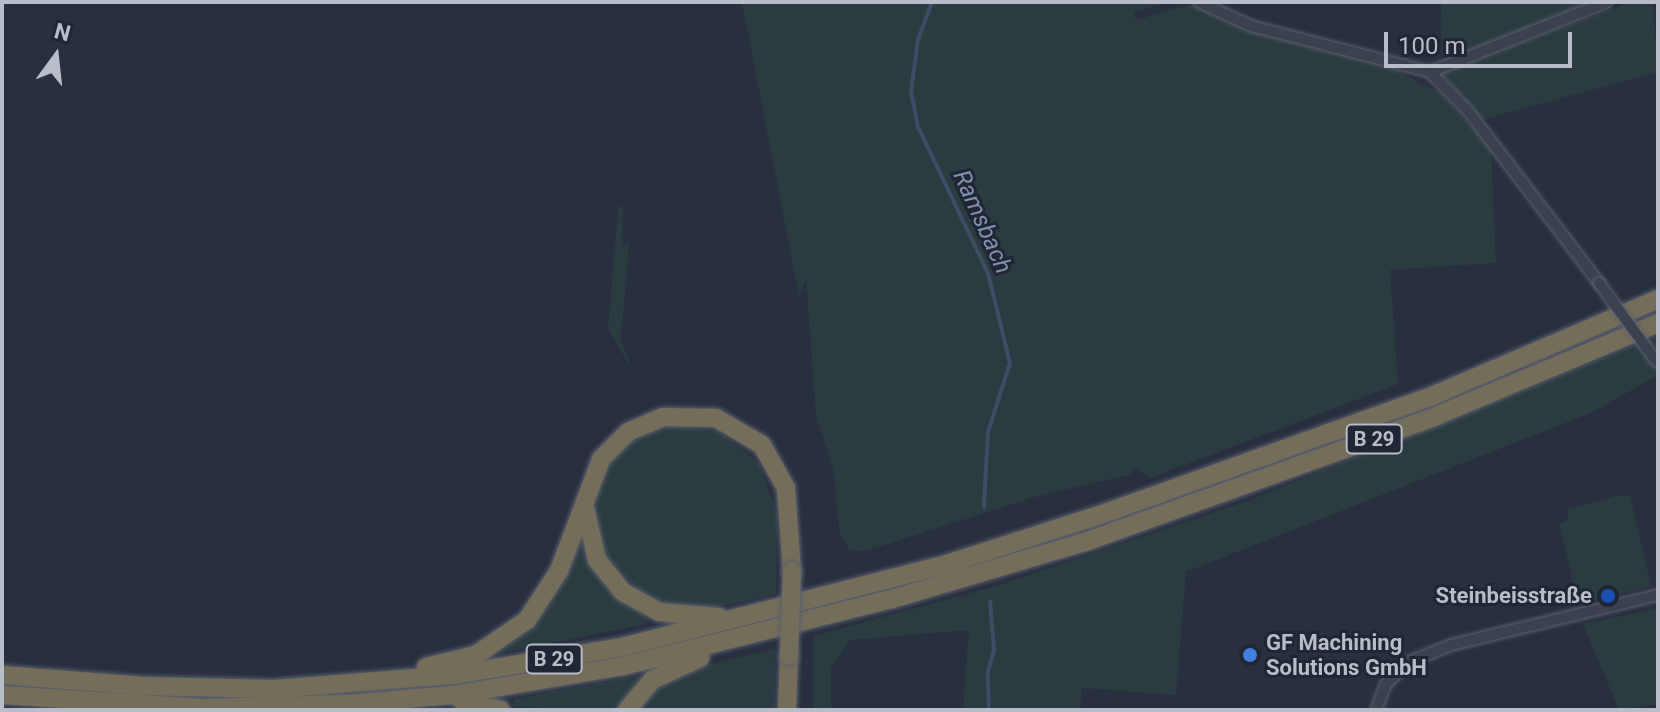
<!DOCTYPE html>
<meta charset="utf-8">
<style>
body{margin:0}
#map{position:relative;width:1660px;height:712px;overflow:hidden;background:#282f3f;font-family:Roboto,sans-serif}
div>[style]{position:absolute}
.green>*{inset:0;background:#2b3c41}
.stream>*{height:4px;margin:-2px;padding:0 2px;transform-origin:2px;border-radius:2px;background:#404b66}
.roads{filter:drop-shadow(0 0 2px #5a5f6c) drop-shadow(0 0 2px #5a5f6c)}
.street>*{height:10px;margin:-5px;padding:0 5px;transform-origin:5px;border-radius:5px;background:#3c414f}
.highway>*{height:18px;margin:-9px;padding:0 9px;transform-origin:9px;border-radius:9px;background:#746d5a}
.bridges{filter:drop-shadow(0 0 2px #5a5f6c) drop-shadow(0 0 2px #5a5f6c)}
.street-bridge>*{height:10px;margin:-5px;padding:0 5px;transform-origin:5px;border-radius:5px;background:#3c414f}
.highway-bridge>*{height:18px;margin:-9px;padding:0 9px;transform-origin:9px;border-radius:9px;background:#746d5a}
.dots>*{width:22px;height:22px;translate:-50% -50%;box-sizing:border-box;border:4px solid #212634;border-radius:50%}
span{translate:-50% -50%;white-space:nowrap;text-align:center;line-height:1.15;-webkit-text-stroke:6px #212634;paint-order:stroke}
.shield-label span{padding:2px 6px;background:#212634;border:2px solid;border-radius:6px;-webkit-text-stroke-width:0}
.shield-label{font-size:20px;color:#b8bdc9;font-weight:700}
.poi-label{font-size:22px;color:#b8bdc9;font-weight:700}
.right{translate:-100% -50%;text-align:right}
.left{translate:0 -50%;text-align:left}
.water-label{font-size:24px;color:#838fae;font-style:italic}
.frame{position:absolute;inset:0;border:4px solid #b8bdc9;pointer-events:none}
.north{position:absolute;left:16px;top:16px;width:80px;height:80px;-webkit-text-stroke:6px #212634;paint-order:stroke;rotate:15deg;font-size:22px;font-weight:700;line-height:32px;text-align:center;color:#b8bdc9}
.north::after{content:'';display:block;margin:auto;width:28px;height:36px;background:#b8bdc9;clip-path:polygon(50% 0,100% 100%,50% 72%,0 100%)}
.scale{position:absolute;left:1384px;top:32px;width:188px;height:36px;box-sizing:border-box;border:4px solid #b8bdc9;border-top:0;padding-left:10px;font-size:24px;line-height:28px;white-space:nowrap;color:#b8bdc9;-webkit-text-stroke:6px #212634;paint-order:stroke}
</style>
<div id="map">
<div class="green">
<i style="clip-path:polygon(742px 2px,1167px 2px,1134px 12px,1136px 20px,1192px 4px,1246px 29px,1378px 61px,1441px 93px,1491px 149px,1496px 263px,1390px 270px,1398px 384px,1150px 478px,1135px 468px,1129px 475px,1041px 495px,865px 551px,850px 550px,840px 534px,833px 469px,816px 415px,806px 279px,799px 296px)"></i>
<i style="clip-path:polygon(1441px 2px,1595px 2px,1450px 58px,1442px 48px)"></i>
<i style="clip-path:polygon(1632px 2px,1653px 2px,1658px 72px,1481px 120px,1441px 71px)"></i>
<i style="clip-path:polygon(623px 204px,622px 247px,629px 244px,621px 340px,633px 372px,608px 328px,618px 209px)"></i>
<i style="clip-path:polygon(1658px 336px,1658px 375px,1593px 412px,1186px 572px,1176px 695px,1082px 688px,1080px 710px,963px 710px,969px 630px,850px 640px,831px 668px,831px 710px,814px 710px,814px 636px,1003px 584px,1247px 501px)"></i>
<i style="clip-path:polygon(668px 425px,719px 431px,759px 463px,777px 514px,776px 594px,699px 611px,674px 607px,645px 598px,606px 560px,594px 509px,600px 483px,610px 462px,629px 443px)"></i>
<i style="clip-path:polygon(1615px 496px,1630px 496px,1651px 586px,1584px 603px,1577px 600px,1559px 524px,1569px 520px,1566px 510px)"></i>
<i style="clip-path:polygon(582px 534px,595px 573px,610px 592px,647px 617px,647px 624px,493px 655px,545px 610px)"></i>
<i style="clip-path:polygon(1658px 608px,1658px 704px,1619px 710px,1583px 624px)"></i>
<i style="clip-path:polygon(775px 649px,775px 710px,634px 710px,651px 689px,687px 669px)"></i>
<i style="clip-path:polygon(643px 675px,617px 710px,513px 707px,514px 699px)"></i>
</div>
<div class="stream">
<i style="left:932px;top:2px;width:40px;rotate:110.2deg"></i>
<i style="left:918px;top:40px;width:51px;rotate:97.8deg"></i>
<i style="left:911px;top:91px;width:37px;rotate:79deg"></i>
<i style="left:918px;top:127px;width:162px;rotate:64.4deg"></i>
<i style="left:988px;top:273px;width:93px;rotate:76.3deg"></i>
<i style="left:1010px;top:363px;width:72px;rotate:107.7deg"></i>
<i style="left:988px;top:432px;width:75px;rotate:93.1deg"></i>
<i style="left:989px;top:710px;width:38px;rotate:-92deg"></i>
<i style="left:988px;top:672px;width:24px;rotate:-75deg"></i>
<i style="left:994px;top:649px;width:48px;rotate:-94.8deg"></i>
</div>
<div class="roads">
<div class="street">
<i style="left:1199px;top:2px;width:57px;rotate:24.8deg"></i>
<i style="left:1251px;top:26px;width:185px;rotate:14.4deg"></i>
<i style="left:1430px;top:72px;width:54px;rotate:45.7deg"></i>
<i style="left:1468px;top:111px;width:216px;rotate:52.7deg"></i>
<i style="left:1430px;top:72px;width:190px;rotate:-21.6deg"></i>
<i style="left:1376px;top:710px;width:28px;rotate:-69deg"></i>
<i style="left:1386px;top:684px;width:32px;rotate:-44deg"></i>
<i style="left:1409px;top:662px;width:45px;rotate:-22deg"></i>
<i style="left:1451px;top:645px;width:213px;rotate:-13.6deg"></i>
</div>
<div class="highway">
<i style="left:585px;top:508px;width:53px;rotate:77deg"></i>
<i style="left:597px;top:560px;width:41px;rotate:50.9deg"></i>
<i style="left:623px;top:592px;width:41px;rotate:29.1deg"></i>
<i style="left:659px;top:612px;width:60px;rotate:4.8deg"></i>
<i style="left:426px;top:667px;width:51px;rotate:-13.5deg"></i>
<i style="left:476px;top:655px;width:62px;rotate:-34.5deg"></i>
<i style="left:527px;top:620px;width:59px;rotate:-56.9deg"></i>
<i style="left:559px;top:571px;width:120px;rotate:-69.4deg"></i>
<i style="left:601px;top:459px;width:38px;rotate:-45deg"></i>
<i style="left:628px;top:432px;width:38px;rotate:-23deg"></i>
<i style="left:663px;top:417px;width:53px;rotate:1.1deg"></i>
<i style="left:716px;top:418px;width:53px;rotate:30.4deg"></i>
<i style="left:762px;top:445px;width:49px;rotate:60.8deg"></i>
<i style="left:786px;top:488px;width:83px;rotate:85.9deg"></i>
<i style="left:2px;top:675px;width:143px;rotate:4.4deg"></i>
<i style="left:145px;top:686px;width:129px;rotate:1.3deg"></i>
<i style="left:274px;top:689px;width:180px;rotate:-4.5deg"></i>
<i style="left:453px;top:675px;width:171px;rotate:-9.4deg"></i>
<i style="left:622px;top:647px;width:325px;rotate:-14.3deg"></i>
<i style="left:937px;top:567px;width:168px;rotate:-17.7deg"></i>
<i style="left:1097px;top:516px;width:356px;rotate:-19.7deg"></i>
<i style="left:1432px;top:396px;width:246px;rotate:-23.2deg"></i>
<i style="left:2px;top:695px;width:202px;rotate:3.7deg"></i>
<i style="left:204px;top:708px;width:142px;rotate:-1.6deg"></i>
<i style="left:346px;top:704px;width:107px;rotate:-4.8deg"></i>
<i style="left:453px;top:695px;width:172px;rotate:-9.7deg"></i>
<i style="left:623px;top:666px;width:277px;rotate:-14deg"></i>
<i style="left:892px;top:599px;width:201px;rotate:-16.5deg"></i>
<i style="left:1085px;top:542px;width:373px;rotate:-19.7deg"></i>
<i style="left:1436px;top:416px;width:241px;rotate:-22.7deg"></i>
<i style="left:453px;top:695px;width:21px;rotate:29deg"></i>
<i style="left:471px;top:705px;width:30px;rotate:9deg"></i>
<i style="left:627px;top:710px;width:39px;rotate:-50deg"></i>
<i style="left:652px;top:680px;width:53px;rotate:-24.6deg"></i>
<i style="left:787px;top:710px;width:54px;rotate:-87.9deg"></i>
</div>
</div>
<div class="bridges">
<div class="street-bridge">
<i style="left:1599px;top:283px;width:97px;rotate:53.8deg"></i>
</div>
<div class="highway-bridge">
<i style="left:789px;top:656px;width:85px;rotate:-88deg"></i>
</div>
</div>
<div class="dots">
<i style="left:1608px;top:596px;background:#1a4fb4"></i>
<i style="left:1250px;top:655px;background:#3f7fe0"></i>
</div>
<div class="shield-label">
<span style="left:1374px;top:439px">B 29</span>
<span style="left:554px;top:659px">B 29</span>
</div>
<div class="poi-label">
<span class="right" style="left:1592px;top:596px">Steinbeisstraße</span>
<span class="left" style="left:1266px;top:655px">GF Machining<br>Solutions GmbH</span>
</div>
<div class="water-label">
<span style="left:982px;top:222px;rotate:66deg">Ramsbach</span>
</div>
<div class="frame"></div>
<div class="north">N</div>
<div class="scale">100 m</div>
</div>
